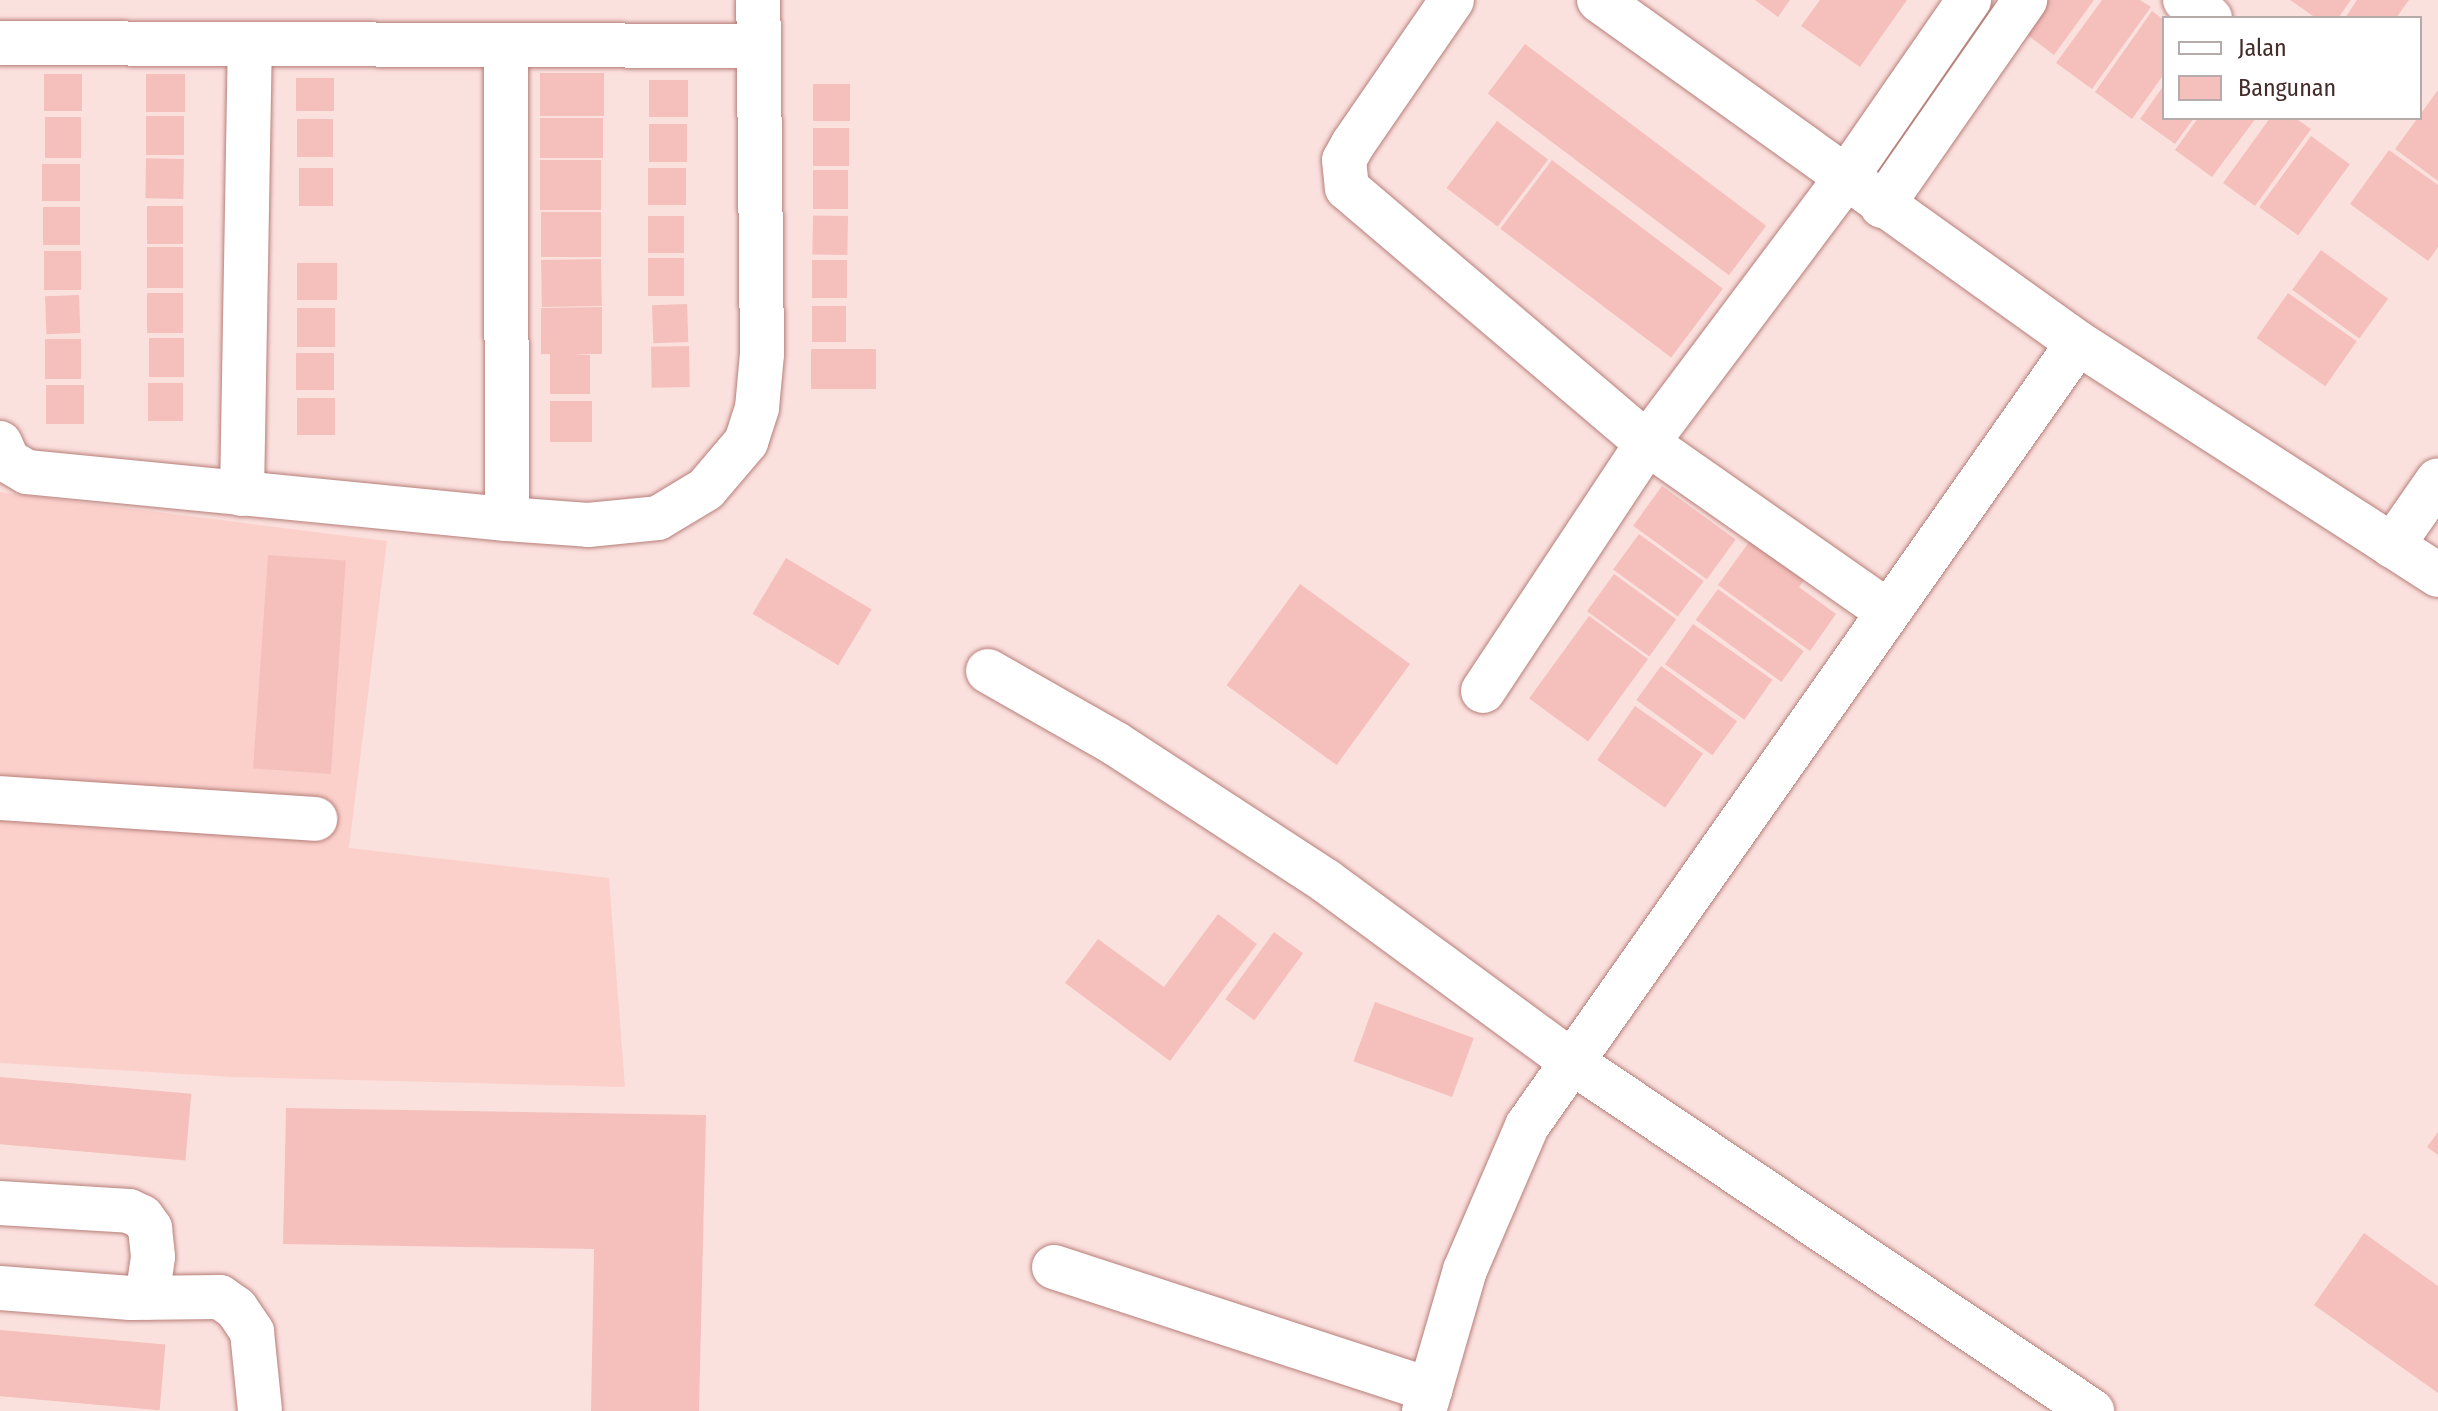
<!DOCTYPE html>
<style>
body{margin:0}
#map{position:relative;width:2438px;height:1411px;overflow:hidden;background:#fbe1de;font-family:"Fira Sans Condensed",sans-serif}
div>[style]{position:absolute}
.built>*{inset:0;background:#fbd0cb}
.building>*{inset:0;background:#f5c0bc;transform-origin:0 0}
.roads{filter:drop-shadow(0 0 2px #b77e79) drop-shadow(0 0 2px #b77e79)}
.minor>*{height:44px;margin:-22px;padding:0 22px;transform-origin:22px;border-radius:22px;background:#fff}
span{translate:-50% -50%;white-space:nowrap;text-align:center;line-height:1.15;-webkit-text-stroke:8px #fff;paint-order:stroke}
.legend{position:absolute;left:2162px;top:16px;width:260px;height:104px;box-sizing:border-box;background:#fff;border:2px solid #b4abaa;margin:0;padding:10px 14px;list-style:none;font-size:24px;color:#442c2a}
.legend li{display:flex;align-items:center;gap:16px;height:40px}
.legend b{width:40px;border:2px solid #b4abaa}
</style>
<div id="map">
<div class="built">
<i style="clip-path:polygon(0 492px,387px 541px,349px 848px,609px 878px,625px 1087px,233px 1077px,0 1063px)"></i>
</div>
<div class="building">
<i style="clip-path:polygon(1755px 0,1790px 0,1778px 17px)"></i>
<i style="clip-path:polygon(1820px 0,1907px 0,1860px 67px,1801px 26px)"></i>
<i style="clip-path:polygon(2038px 0,2094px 0,2054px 55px,2018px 28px)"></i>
<i style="clip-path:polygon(2102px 0,2140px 0,2151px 7px,2092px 89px,2056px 63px)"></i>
<i style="clip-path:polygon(2290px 0,2351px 0,2338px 18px,2316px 18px)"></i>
<i style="clip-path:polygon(2357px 0,2409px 0,2396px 18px,2345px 18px)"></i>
<i style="clip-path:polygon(2152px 11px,2164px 20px,2164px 74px,2132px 119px,2095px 92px)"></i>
<i style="left:1525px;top:44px;width:302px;height:62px;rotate:37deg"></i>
<i style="left:604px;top:73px;width:43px;height:64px;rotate:90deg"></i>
<i style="left:44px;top:74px;width:38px;height:37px"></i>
<i style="left:146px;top:74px;width:39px;height:38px"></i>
<i style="left:334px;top:78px;width:33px;height:38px;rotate:90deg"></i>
<i style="left:649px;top:80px;width:39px;height:37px"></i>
<i style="left:813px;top:84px;width:37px;height:37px"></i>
<i style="clip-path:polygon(2164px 85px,2164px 118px,2194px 118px,2175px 144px,2140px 119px)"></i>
<i style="clip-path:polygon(2438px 90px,2438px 181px,2395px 149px)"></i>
<i style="left:146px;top:116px;width:38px;height:39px"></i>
<i style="left:45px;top:117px;width:36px;height:41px"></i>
<i style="left:603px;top:118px;width:40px;height:63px;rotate:90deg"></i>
<i style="clip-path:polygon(2198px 118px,2256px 118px,2212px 177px,2175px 150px)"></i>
<i style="clip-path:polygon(2270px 118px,2295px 118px,2311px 129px,2255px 206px,2223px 183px)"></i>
<i style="left:297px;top:119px;width:36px;height:38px"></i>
<i style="left:1497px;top:121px;width:64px;height:84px;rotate:37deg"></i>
<i style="left:687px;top:124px;width:38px;height:38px;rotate:90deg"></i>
<i style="left:813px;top:128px;width:36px;height:38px"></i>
<i style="left:2311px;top:136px;width:48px;height:88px;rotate:36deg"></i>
<i style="clip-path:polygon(2389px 150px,2438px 185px,2438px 247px,2428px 261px,2350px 204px)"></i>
<i style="left:184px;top:159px;width:40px;height:38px;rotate:91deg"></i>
<i style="left:540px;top:160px;width:61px;height:50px"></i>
<i style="left:1552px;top:160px;width:214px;height:86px;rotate:37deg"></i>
<i style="left:80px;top:164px;width:37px;height:38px;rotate:90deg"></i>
<i style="left:299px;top:168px;width:34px;height:38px"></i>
<i style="left:686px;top:168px;width:37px;height:38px;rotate:90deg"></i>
<i style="left:813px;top:170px;width:35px;height:39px"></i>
<i style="left:147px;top:206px;width:36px;height:38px"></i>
<i style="left:43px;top:207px;width:37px;height:38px"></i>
<i style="left:601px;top:212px;width:45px;height:60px;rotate:90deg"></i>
<i style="left:648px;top:216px;width:36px;height:37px"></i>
<i style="left:848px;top:216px;width:39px;height:35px;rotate:91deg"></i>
<i style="left:183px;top:247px;width:41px;height:36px;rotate:90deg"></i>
<i style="left:2321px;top:250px;width:83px;height:49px;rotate:36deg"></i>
<i style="left:44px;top:251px;width:37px;height:39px"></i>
<i style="left:648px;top:258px;width:36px;height:38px"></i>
<i style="left:601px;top:259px;width:47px;height:60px;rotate:89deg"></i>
<i style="left:812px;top:260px;width:35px;height:38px"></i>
<i style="left:297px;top:263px;width:40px;height:37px"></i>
<i style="left:147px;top:293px;width:36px;height:40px"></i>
<i style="left:2288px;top:293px;width:84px;height:55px;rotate:35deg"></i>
<i style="left:79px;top:295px;width:38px;height:34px;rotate:88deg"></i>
<i style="left:687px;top:304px;width:38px;height:35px;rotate:88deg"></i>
<i style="left:812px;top:306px;width:34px;height:36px"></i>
<i style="clip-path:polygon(602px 307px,602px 354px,573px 354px,590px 355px,590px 394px,550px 394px,550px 354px,541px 354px,541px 308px)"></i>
<i style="left:335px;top:308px;width:39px;height:38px;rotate:90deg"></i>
<i style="left:149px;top:338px;width:35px;height:39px"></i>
<i style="left:81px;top:339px;width:40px;height:36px;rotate:90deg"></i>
<i style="left:689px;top:346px;width:41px;height:38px;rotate:89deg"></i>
<i style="left:811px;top:349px;width:65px;height:40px"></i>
<i style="left:296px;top:353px;width:38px;height:37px"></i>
<i style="left:148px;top:383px;width:35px;height:38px"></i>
<i style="left:84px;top:385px;width:39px;height:38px;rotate:90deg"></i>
<i style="left:335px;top:398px;width:37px;height:38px;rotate:90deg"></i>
<i style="left:550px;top:401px;width:42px;height:41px"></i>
<i style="left:1662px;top:486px;width:91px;height:49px;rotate:36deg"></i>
<i style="left:1639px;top:534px;width:80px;height:44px;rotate:36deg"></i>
<i style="clip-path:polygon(1754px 535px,1808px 575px,1799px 587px,1836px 614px,1810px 651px,1718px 585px)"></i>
<i style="left:268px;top:555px;width:78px;height:214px;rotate:4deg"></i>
<i style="left:786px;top:558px;width:100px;height:65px;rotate:31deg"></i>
<i style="left:1614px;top:574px;width:77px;height:46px;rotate:36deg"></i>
<i style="left:1300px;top:584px;width:136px;height:125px;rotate:36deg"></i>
<i style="left:1718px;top:589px;width:106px;height:38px;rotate:36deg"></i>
<i style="left:1589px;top:616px;width:73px;height:102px;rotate:36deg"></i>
<i style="left:1693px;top:624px;width:97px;height:49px;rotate:35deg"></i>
<i style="left:1661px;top:666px;width:94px;height:42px;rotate:36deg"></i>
<i style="left:1635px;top:706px;width:83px;height:66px;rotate:35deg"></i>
<i style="clip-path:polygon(1218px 914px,1257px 944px,1170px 1061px,1065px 983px,1098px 939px,1164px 987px)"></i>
<i style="left:1274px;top:932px;width:36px;height:83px;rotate:36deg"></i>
<i style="left:1375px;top:1002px;width:105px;height:63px;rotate:20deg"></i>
<i style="left:0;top:1077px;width:192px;height:67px;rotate:5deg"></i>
<i style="clip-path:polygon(286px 1108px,706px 1115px,699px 1411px,591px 1411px,594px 1249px,283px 1244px)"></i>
<i style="clip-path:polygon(2438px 1132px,2438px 1155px,2427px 1147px)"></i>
<i style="clip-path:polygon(2364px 1233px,2438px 1286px,2438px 1393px,2314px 1305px)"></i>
<i style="left:0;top:1330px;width:166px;height:66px;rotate:5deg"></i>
</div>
<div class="roads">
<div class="minor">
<i style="left:1452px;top:0;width:175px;rotate:124.5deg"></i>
<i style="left:1353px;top:144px;width:18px;rotate:119deg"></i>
<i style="left:1344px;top:160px;width:28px;rotate:84deg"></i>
<i style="left:1347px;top:188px;width:394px;rotate:40.4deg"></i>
<i style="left:1647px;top:443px;width:294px;rotate:35deg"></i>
<i style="left:1599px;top:0;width:589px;rotate:35.61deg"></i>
<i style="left:2078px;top:343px;width:428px;rotate:32.8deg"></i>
<i style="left:2185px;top:0;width:31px;rotate:36deg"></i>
<i style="left:0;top:43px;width:758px;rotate:0.23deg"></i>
<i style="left:506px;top:47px;width:472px;rotate:89.9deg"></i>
<i style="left:1882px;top:206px;width:251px;rotate:-55.2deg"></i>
<i style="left:0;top:443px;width:20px;rotate:66deg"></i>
<i style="left:8px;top:461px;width:22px;rotate:30deg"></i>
<i style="left:27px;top:472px;width:482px;rotate:5.6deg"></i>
<i style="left:507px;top:519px;width:81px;rotate:4.2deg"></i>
<i style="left:588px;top:525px;width:70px;rotate:-5.7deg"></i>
<i style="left:658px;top:518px;width:56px;rotate:-31.1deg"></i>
<i style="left:706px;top:489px;width:62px;rotate:-49.6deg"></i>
<i style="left:746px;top:442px;width:36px;rotate:-72deg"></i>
<i style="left:757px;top:408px;width:54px;rotate:-84.7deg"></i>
<i style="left:762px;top:354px;width:354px;rotate:-90.6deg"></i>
<i style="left:242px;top:494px;width:447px;rotate:-89deg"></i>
<i style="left:2392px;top:546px;width:80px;rotate:-55.1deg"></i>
<i style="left:988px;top:671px;width:147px;rotate:29.7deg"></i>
<i style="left:1116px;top:744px;width:251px;rotate:33.1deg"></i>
<i style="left:1326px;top:881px;width:309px;rotate:36.3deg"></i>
<i style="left:1575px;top:1064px;width:623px;rotate:33.87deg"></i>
<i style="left:1483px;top:691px;width:297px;rotate:-56.5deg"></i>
<i style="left:1647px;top:443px;width:330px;rotate:-53.1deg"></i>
<i style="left:1845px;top:179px;width:218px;rotate:-55.3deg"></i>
<i style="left:0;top:798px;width:316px;rotate:3.8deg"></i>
<i style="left:0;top:1203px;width:129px;rotate:3.5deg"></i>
<i style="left:129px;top:1211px;width:14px;rotate:25deg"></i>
<i style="left:142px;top:1217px;width:14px;rotate:54deg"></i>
<i style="left:150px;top:1228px;width:29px;rotate:84deg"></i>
<i style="left:153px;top:1257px;width:41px;rotate:98.3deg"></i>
<i style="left:1054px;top:1267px;width:396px;rotate:18.1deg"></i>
<i style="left:0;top:1288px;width:131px;rotate:4.4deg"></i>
<i style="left:131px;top:1298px;width:89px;rotate:-0.6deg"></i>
<i style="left:220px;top:1297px;width:19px;rotate:35deg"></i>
<i style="left:236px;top:1308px;width:29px;rotate:56deg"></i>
<i style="left:252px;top:1332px;width:79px;rotate:84.2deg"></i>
<i style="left:1424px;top:1411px;width:147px;rotate:-73.8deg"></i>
<i style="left:1465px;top:1270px;width:157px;rotate:-66.7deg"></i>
<i style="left:1527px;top:1126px;width:957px;rotate:-54.87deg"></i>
</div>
</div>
<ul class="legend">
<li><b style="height:10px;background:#fff"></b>Jalan</li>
<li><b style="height:22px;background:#f5c0bc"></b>Bangunan</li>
</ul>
</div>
